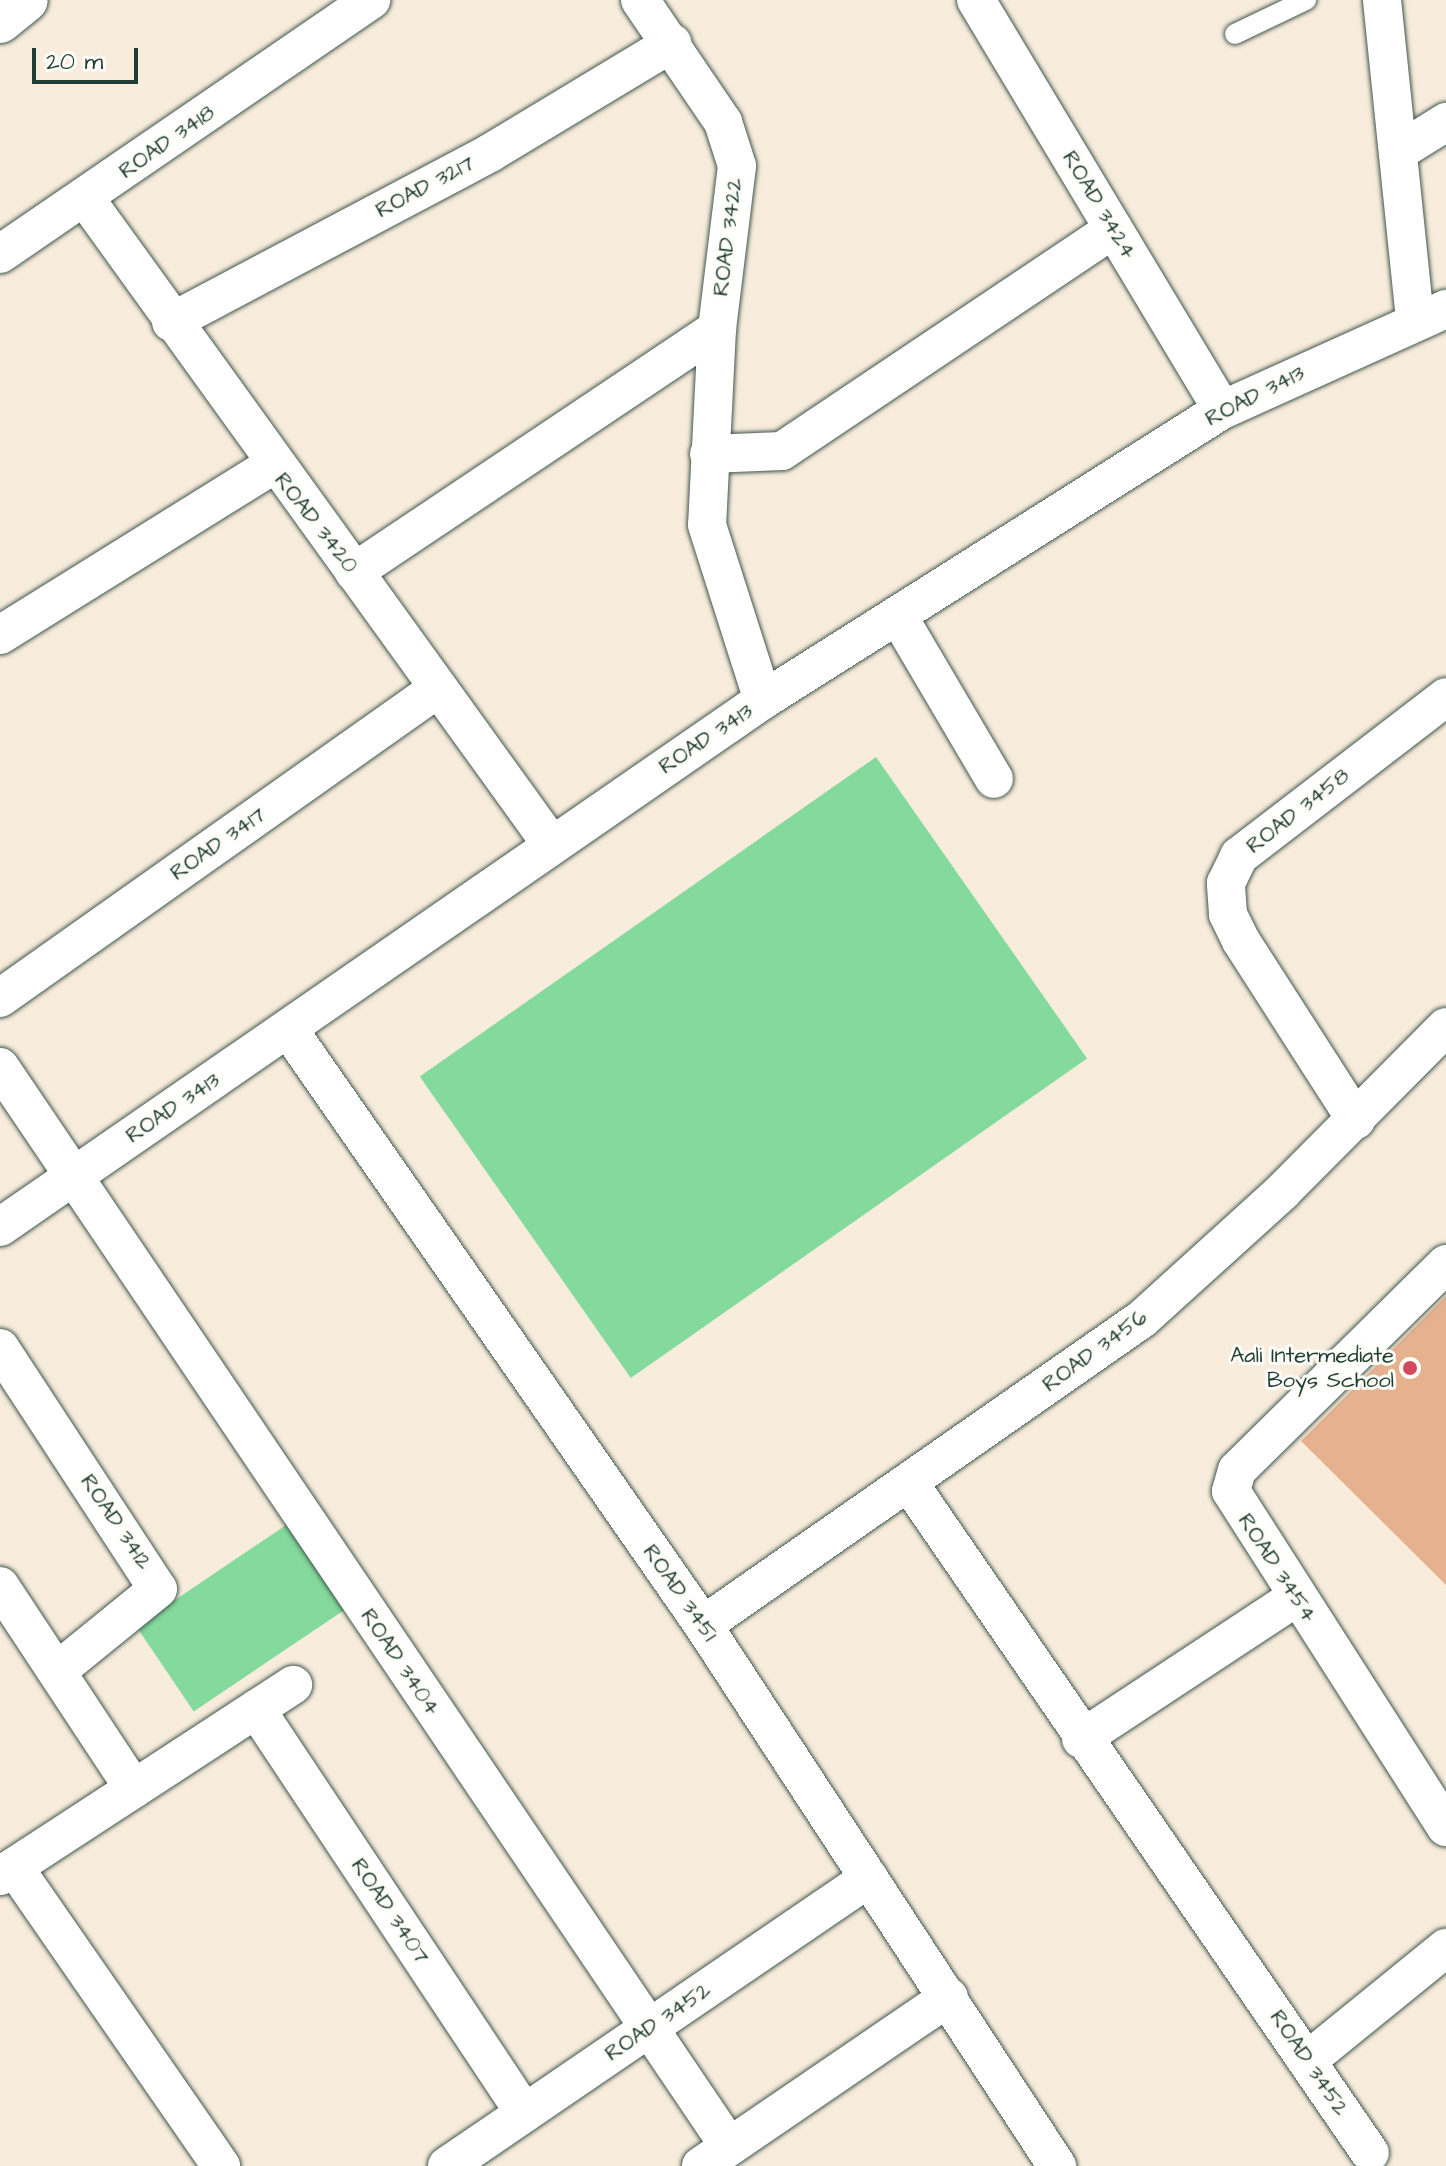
<!DOCTYPE html>
<style>
body{margin:0}
#map{position:relative;width:1446px;height:2166px;overflow:hidden;background:#f8eddc;font-family:"Architects Daughter",sans-serif}
div>[style]{position:absolute}
.green>*{inset:0;background:#84d99c;transform-origin:0 0}
.building>*{inset:0;background:#e6b18f}
.roads{filter:drop-shadow(0 0 2px #40574d) drop-shadow(0 0 2px #40574d)}
.lane>*{height:20px;margin:-10px;padding:0 10px;transform-origin:10px;border-radius:10px;background:#fff}
.street>*{height:38px;margin:-19px;padding:0 19px;transform-origin:19px;border-radius:19px;background:#fff}
.secondary>*{height:44px;margin:-22px;padding:0 22px;transform-origin:22px;border-radius:22px;background:#fff}
.dots>*{width:22px;height:22px;translate:-50% -50%;box-sizing:border-box;border:4px solid #fdfcf7;border-radius:50%}
span{translate:-50% -50%;white-space:nowrap;text-align:center;line-height:1.15;-webkit-text-stroke:6px #fdfcf7;paint-order:stroke}
.street-label{font-size:22px;color:#1f3d34}
.poi-label{font-size:22px;color:#1f3d34}
.right{translate:-100% -50%;text-align:right}
.scale{position:absolute;left:32px;top:48px;width:106px;height:36px;box-sizing:border-box;border:4px solid #1f3d34;border-top:0;padding-left:10px;font-size:24px;line-height:28px;white-space:nowrap;color:#1f3d34;-webkit-text-stroke:6px #fdfcf7;paint-order:stroke}
</style>
<div id="map">
<div class="green">
<i style="left:876px;top:757px;width:368px;height:557px;rotate:55deg"></i>
<i style="left:292px;top:1521px;width:103px;height:188px;rotate:56deg"></i>
</div>
<div class="building">
<i style="clip-path:polygon(1446px 1296px,1446px 1585px,1301px 1441px)"></i>
</div>
<div class="roads">
<div class="lane">
<i style="left:1235px;top:34px;width:79px;rotate:-25.6deg"></i>
</div>
<div class="street">
<i style="left:640px;top:0;width:148px;rotate:55.8deg"></i>
<i style="left:723px;top:122px;width:46px;rotate:72.3deg"></i>
<i style="left:737px;top:166px;width:164px;rotate:97deg"></i>
<i style="left:717px;top:329px;width:196px;rotate:92.9deg"></i>
<i style="left:707px;top:525px;width:184px;rotate:72.3deg"></i>
<i style="left:976px;top:0;width:478px;rotate:59deg"></i>
<i style="left:1382px;top:0;width:321px;rotate:84.1deg"></i>
<i style="left:1398px;top:152px;width:57px;rotate:-32deg"></i>
<i style="left:85px;top:198px;width:797px;rotate:54.19deg"></i>
<i style="left:0;top:254px;width:450px;rotate:-34.4deg"></i>
<i style="left:171px;top:322px;width:361px;rotate:-27.9deg"></i>
<i style="left:490px;top:153px;width:213px;rotate:-31.1deg"></i>
<i style="left:709px;top:454px;width:73px;rotate:-2.4deg"></i>
<i style="left:782px;top:451px;width:399px;rotate:-33.8deg"></i>
<i style="left:354px;top:572px;width:437px;rotate:-33.8deg"></i>
<i style="left:898px;top:616px;width:189px;rotate:59.5deg"></i>
<i style="left:0;top:635px;width:320px;rotate:-31.9deg"></i>
<i style="left:0;top:998px;width:535px;rotate:-35.26deg"></i>
<i style="left:289px;top:1030px;width:725px;rotate:55.17deg"></i>
<i style="left:703px;top:1625px;width:647px;rotate:56.8deg"></i>
<i style="left:0;top:1067px;width:1302px;rotate:55.96deg"></i>
<i style="left:1356px;top:1120px;width:213px;rotate:-122.7deg"></i>
<i style="left:1241px;top:941px;width:30px;rotate:-116deg"></i>
<i style="left:1228px;top:914px;width:31px;rotate:-94deg"></i>
<i style="left:1226px;top:883px;width:30px;rotate:-64deg"></i>
<i style="left:1239px;top:856px;width:261px;rotate:-37.5deg"></i>
<i style="left:0;top:1227px;width:927px;rotate:-34.63deg"></i>
<i style="left:763px;top:700px;width:543px;rotate:-32.29deg"></i>
<i style="left:1222px;top:410px;width:246px;rotate:-24.3deg"></i>
<i style="left:1446px;top:1264px;width:293px;rotate:135.4deg"></i>
<i style="left:1237px;top:1470px;width:22px;rotate:106deg"></i>
<i style="left:1231px;top:1491px;width:399px;rotate:57.4deg"></i>
<i style="left:0;top:1348px;width:288px;rotate:56.8deg"></i>
<i style="left:158px;top:1589px;width:130px;rotate:140.9deg"></i>
<i style="left:909px;top:1483px;width:813px;rotate:55.47deg"></i>
<i style="left:0;top:1586px;width:243px;rotate:56.6deg"></i>
<i style="left:703px;top:1625px;width:535px;rotate:-34.88deg"></i>
<i style="left:1142px;top:1319px;width:190px;rotate:-42.2deg"></i>
<i style="left:1283px;top:1191px;width:231px;rotate:-45.2deg"></i>
<i style="left:256px;top:1709px;width:485px;rotate:56.4deg"></i>
<i style="left:1081px;top:1739px;width:258px;rotate:-33.4deg"></i>
<i style="left:14px;top:1867px;width:364px;rotate:55.3deg"></i>
<i style="left:0;top:1876px;width:350px;rotate:-33.1deg"></i>
<i style="left:1308px;top:2060px;width:178px;rotate:-39.1deg"></i>
<i style="left:447px;top:2166px;width:511px;rotate:-34.31deg"></i>
<i style="left:701px;top:2166px;width:300px;rotate:-34.3deg"></i>
</div>
<div class="secondary">
<i style="left:0;top:21px;width:33px;rotate:-39deg"></i>
</div>
</div>
<div class="dots">
<i style="left:1410px;top:1368px;background:#d1495b"></i>
</div>
<div class="street-label">
<span style="left:167px;top:142px;rotate:-35deg">ROAD 3418</span>
<span style="left:425px;top:187px;rotate:-28deg">ROAD 3217</span>
<span style="left:1099px;top:205px;rotate:59deg">ROAD 3424</span>
<span style="left:728px;top:237px;rotate:-83deg">ROAD 3422</span>
<span style="left:1255px;top:396px;rotate:-27deg">ROAD 3413</span>
<span style="left:316px;top:523px;rotate:52deg">ROAD 3420</span>
<span style="left:706px;top:739px;rotate:-34deg">ROAD 3413</span>
<span style="left:1298px;top:811px;rotate:-38deg">ROAD 3458</span>
<span style="left:218px;top:844px;rotate:-35deg">ROAD 3417</span>
<span style="left:173px;top:1108px;rotate:-34deg">ROAD 3413</span>
<span style="left:1095px;top:1351px;rotate:-36deg">ROAD 3456</span>
<span style="left:116px;top:1522px;rotate:56deg">ROAD 3412</span>
<span style="left:1277px;top:1568px;rotate:57deg">ROAD 3454</span>
<span style="left:680px;top:1593px;rotate:55deg">ROAD 3451</span>
<span style="left:400px;top:1662px;rotate:56deg">ROAD 3404</span>
<span style="left:390px;top:1911px;rotate:56deg">ROAD 3407</span>
<span style="left:658px;top:2022px;rotate:-34deg">ROAD 3452</span>
<span style="left:1309px;top:2063px;rotate:56deg">ROAD 3452</span>
</div>
<div class="poi-label">
<span class="right" style="left:1394px;top:1368px">Aali Intermediate<br>Boys School</span>
</div>
<div class="scale">20 m</div>
</div>
